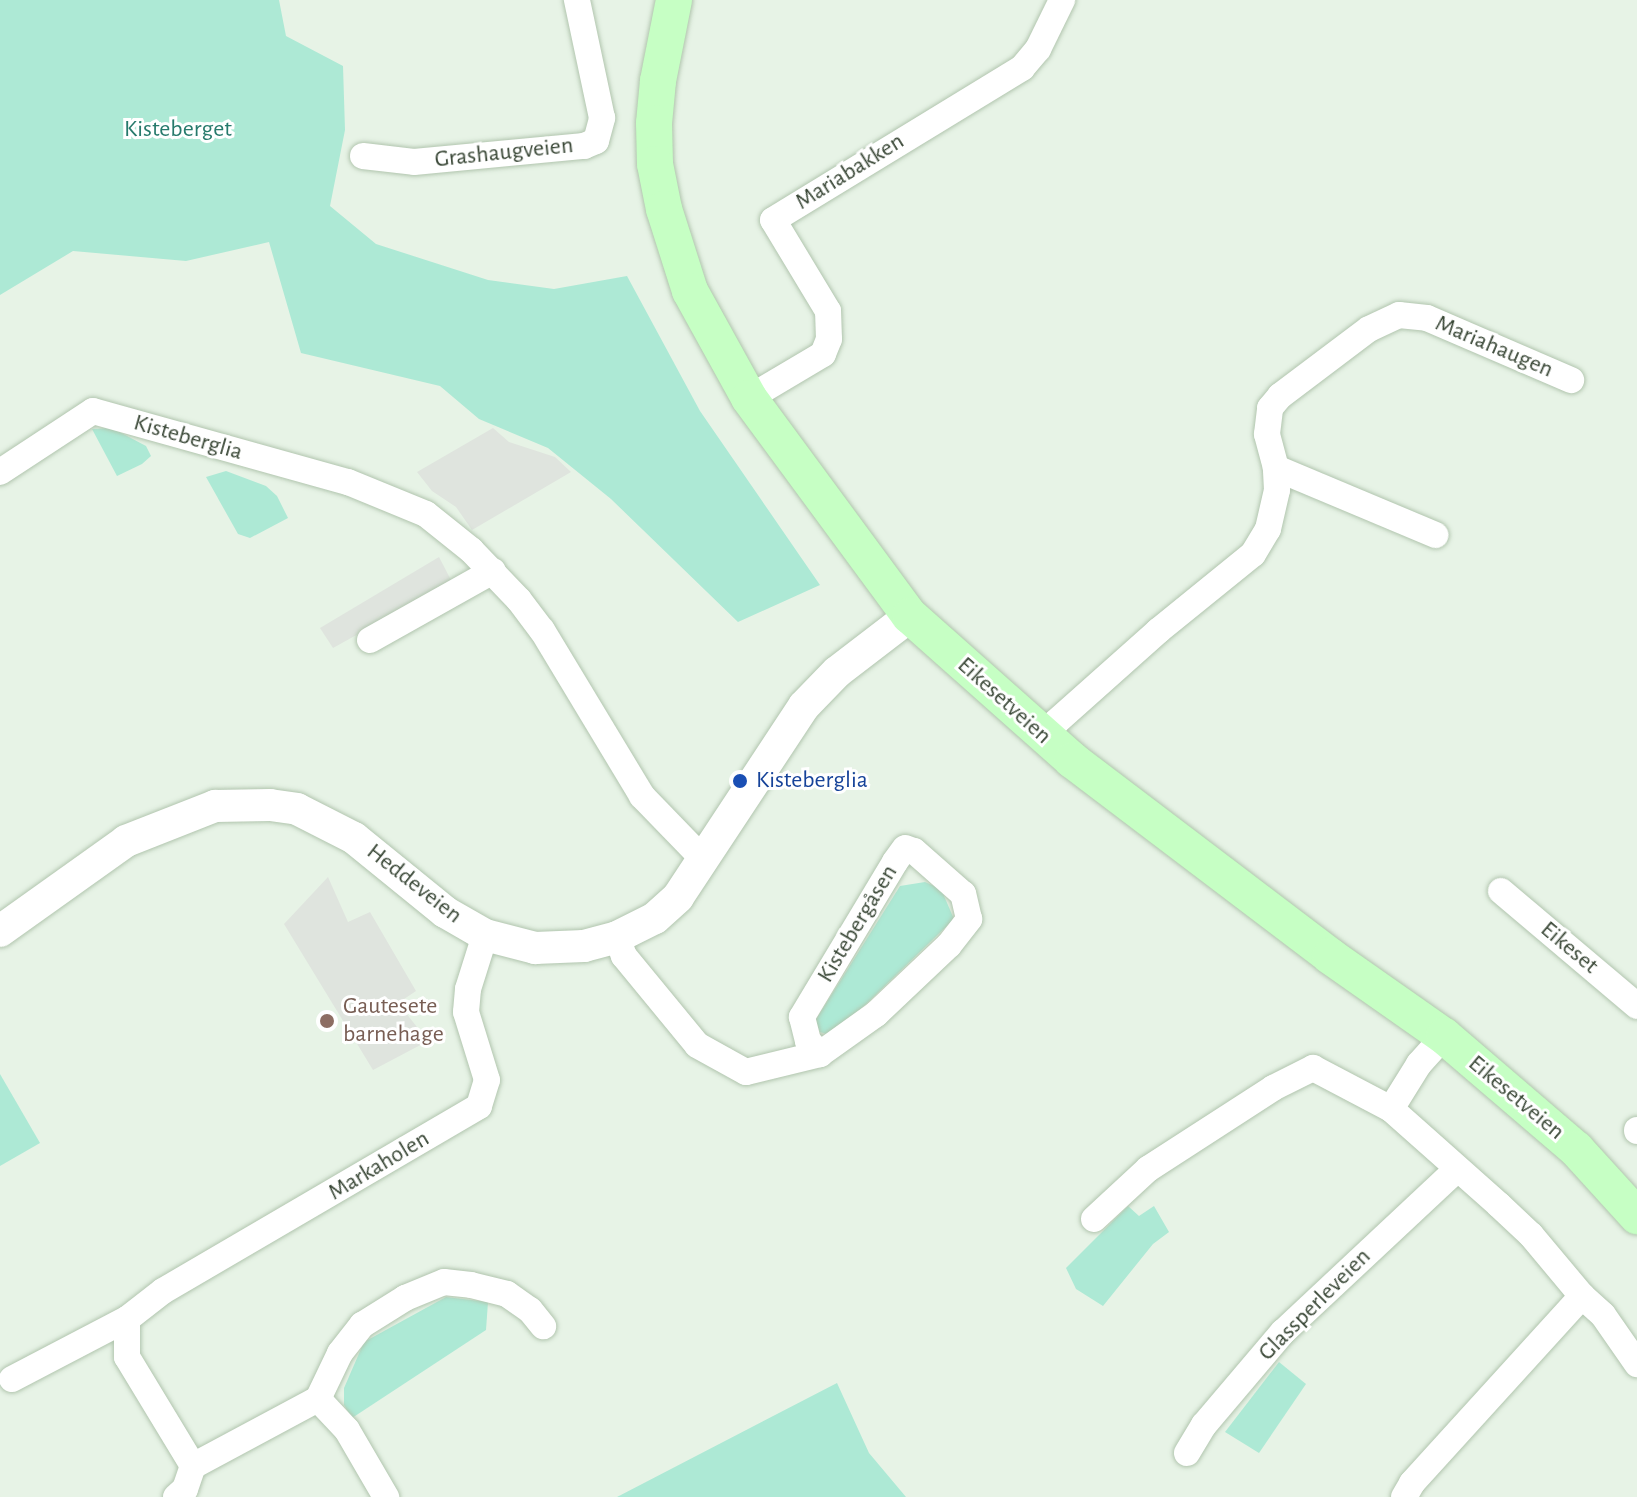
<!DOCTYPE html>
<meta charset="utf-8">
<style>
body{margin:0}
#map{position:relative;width:1637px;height:1497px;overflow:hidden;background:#e7f3e6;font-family:"Alegreya Sans",sans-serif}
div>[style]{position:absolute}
.green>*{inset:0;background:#ade9d5}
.parking>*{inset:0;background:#dfe4de}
.roads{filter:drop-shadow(0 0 2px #b1c5ae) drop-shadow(0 0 2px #b1c5ae)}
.minor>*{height:26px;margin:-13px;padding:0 13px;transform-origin:13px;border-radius:13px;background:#fff}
.tertiary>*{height:32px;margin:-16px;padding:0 16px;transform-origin:16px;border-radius:16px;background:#fff}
.secondary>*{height:36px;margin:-18px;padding:0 18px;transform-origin:18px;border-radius:18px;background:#c6ffc4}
.dots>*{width:22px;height:22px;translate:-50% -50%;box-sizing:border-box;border:4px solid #fff;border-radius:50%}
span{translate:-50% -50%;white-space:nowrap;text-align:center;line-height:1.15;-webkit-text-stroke:6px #fff;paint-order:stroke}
.park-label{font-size:24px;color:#277a6c}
.street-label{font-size:24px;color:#384635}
.transit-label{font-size:24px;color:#164399}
.left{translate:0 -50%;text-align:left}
.education-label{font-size:24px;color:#785e54}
</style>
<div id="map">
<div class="green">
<i style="clip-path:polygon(0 0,279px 0,286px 36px,343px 66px,345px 130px,330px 206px,376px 244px,488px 280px,554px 289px,627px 276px,700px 411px,820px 585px,738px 622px,611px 499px,548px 448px,479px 419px,440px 386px,301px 353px,269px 242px,186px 261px,73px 251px,0 295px)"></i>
<i style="clip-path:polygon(112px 428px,146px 446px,151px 456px,142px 464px,117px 476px,92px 429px)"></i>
<i style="clip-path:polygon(226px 471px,266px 486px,277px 496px,288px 518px,250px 538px,238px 534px,206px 477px)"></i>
<i style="clip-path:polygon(925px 882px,941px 889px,954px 919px,833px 1036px,820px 1032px,815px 1021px,900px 886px)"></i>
<i style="clip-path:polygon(0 1074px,40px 1143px,0 1166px)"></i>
<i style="clip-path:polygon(1128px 1206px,1139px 1216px,1154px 1206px,1169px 1232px,1153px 1244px,1103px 1306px,1076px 1289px,1066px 1268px)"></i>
<i style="clip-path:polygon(446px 1297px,488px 1302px,486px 1330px,352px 1418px,344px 1405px,344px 1388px,364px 1342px)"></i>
<i style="clip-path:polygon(1279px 1362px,1306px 1384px,1259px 1453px,1225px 1432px)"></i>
<i style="clip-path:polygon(837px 1383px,869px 1453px,906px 1497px,617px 1497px)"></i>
</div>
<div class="parking">
<i style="clip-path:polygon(493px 428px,509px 442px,555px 457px,571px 472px,472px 530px,456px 507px,432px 491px,417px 472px)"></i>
<i style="clip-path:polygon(439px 557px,452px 582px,333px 648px,320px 628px)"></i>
<i style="clip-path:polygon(328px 877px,348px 922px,370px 912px,416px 991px,398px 1003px,428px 1041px,373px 1070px,284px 924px)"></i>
</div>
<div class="roads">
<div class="minor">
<i style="left:363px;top:156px;width:51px;rotate:6.7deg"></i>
<i style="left:414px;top:162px;width:171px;rotate:-5.4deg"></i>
<i style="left:584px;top:146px;width:13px;rotate:-23deg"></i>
<i style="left:596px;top:141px;width:24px;rotate:-75deg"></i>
<i style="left:602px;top:118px;width:121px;rotate:-102deg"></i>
<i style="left:749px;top:398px;width:86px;rotate:-30.7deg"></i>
<i style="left:823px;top:354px;width:16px;rotate:-68deg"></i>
<i style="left:829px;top:339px;width:28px;rotate:-92deg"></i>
<i style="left:828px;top:311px;width:106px;rotate:-121.1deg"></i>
<i style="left:773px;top:220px;width:292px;rotate:-31.4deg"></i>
<i style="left:1022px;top:68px;width:25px;rotate:-50deg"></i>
<i style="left:1038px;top:49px;width:55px;rotate:-63.9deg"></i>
<i style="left:1276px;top:468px;width:173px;rotate:22.8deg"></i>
<i style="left:0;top:472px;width:111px;rotate:-33.3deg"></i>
<i style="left:93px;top:411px;width:265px;rotate:15.6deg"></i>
<i style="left:348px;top:482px;width:84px;rotate:22.3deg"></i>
<i style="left:426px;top:514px;width:58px;rotate:38.7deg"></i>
<i style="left:471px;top:550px;width:69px;rotate:46.2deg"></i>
<i style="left:519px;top:600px;width:38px;rotate:53deg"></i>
<i style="left:542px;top:630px;width:194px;rotate:58.9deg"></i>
<i style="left:642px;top:796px;width:89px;rotate:45.9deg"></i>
<i style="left:370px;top:640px;width:141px;rotate:-29.3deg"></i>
<i style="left:1045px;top:738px;width:19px;rotate:-55deg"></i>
<i style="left:1056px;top:722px;width:137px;rotate:-41.7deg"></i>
<i style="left:1158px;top:631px;width:122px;rotate:-39deg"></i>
<i style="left:1253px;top:554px;width:29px;rotate:-59deg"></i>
<i style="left:1268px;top:529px;width:40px;rotate:-77deg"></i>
<i style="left:1277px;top:490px;width:22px;rotate:-93deg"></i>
<i style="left:1276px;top:468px;width:35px;rotate:-105deg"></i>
<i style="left:1267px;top:434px;width:26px;rotate:-83deg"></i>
<i style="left:1270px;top:408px;width:16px;rotate:-50deg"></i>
<i style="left:1280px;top:396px;width:111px;rotate:-37deg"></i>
<i style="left:1369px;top:329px;width:33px;rotate:-25deg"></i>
<i style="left:1399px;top:315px;width:28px;rotate:6deg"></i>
<i style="left:1427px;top:318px;width:157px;rotate:23.3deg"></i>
<i style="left:1501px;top:891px;width:178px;rotate:40.2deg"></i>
<i style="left:617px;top:937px;width:20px;rotate:70deg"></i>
<i style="left:624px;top:956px;width:115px;rotate:50.6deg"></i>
<i style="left:697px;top:1045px;width:56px;rotate:28.9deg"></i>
<i style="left:746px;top:1072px;width:76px;rotate:-13.7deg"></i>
<i style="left:820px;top:1054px;width:69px;rotate:-35.5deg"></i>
<i style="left:876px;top:1014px;width:100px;rotate:-43.4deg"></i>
<i style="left:949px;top:945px;width:33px;rotate:-52deg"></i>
<i style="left:969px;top:919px;width:26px;rotate:-103deg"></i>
<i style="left:963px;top:894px;width:65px;rotate:-138.7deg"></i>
<i style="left:914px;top:851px;width:9px;rotate:-162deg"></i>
<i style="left:905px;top:848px;width:17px;rotate:126deg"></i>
<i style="left:895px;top:862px;width:181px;rotate:121deg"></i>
<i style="left:802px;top:1017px;width:25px;rotate:76deg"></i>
<i style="left:808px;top:1041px;width:18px;rotate:47deg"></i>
<i style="left:1391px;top:1109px;width:53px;rotate:-58.1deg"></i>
<i style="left:1419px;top:1064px;width:38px;rotate:-48deg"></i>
<i style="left:1637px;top:1130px;width:1px;rotate:90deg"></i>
<i style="left:1094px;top:1219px;width:74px;rotate:-42.8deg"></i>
<i style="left:1148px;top:1169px;width:149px;rotate:-32.9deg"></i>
<i style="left:1273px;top:1088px;width:45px;rotate:-26.6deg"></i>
<i style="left:1313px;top:1068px;width:88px;rotate:27.7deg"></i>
<i style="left:1391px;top:1109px;width:144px;rotate:41.6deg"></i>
<i style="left:1499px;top:1205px;width:44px;rotate:43.2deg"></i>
<i style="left:1531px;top:1235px;width:80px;rotate:50.1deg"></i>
<i style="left:1582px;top:1296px;width:28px;rotate:42deg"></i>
<i style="left:1603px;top:1315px;width:60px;rotate:55.2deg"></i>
<i style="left:127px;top:1319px;width:38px;rotate:90deg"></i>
<i style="left:127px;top:1357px;width:127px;rotate:58.8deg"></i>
<i style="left:12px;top:1379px;width:130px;rotate:-27.6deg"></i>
<i style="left:127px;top:1319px;width:46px;rotate:-37.9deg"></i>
<i style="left:163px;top:1291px;width:366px;rotate:-30.3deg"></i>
<i style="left:479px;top:1106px;width:27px;rotate:-73deg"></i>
<i style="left:487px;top:1080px;width:71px;rotate:-107.2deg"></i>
<i style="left:466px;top:1012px;width:23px;rotate:-85deg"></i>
<i style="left:468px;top:989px;width:57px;rotate:-72.5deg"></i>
<i style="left:318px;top:1399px;width:42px;rotate:46.9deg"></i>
<i style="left:347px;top:1430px;width:78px;rotate:59.8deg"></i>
<i style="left:1187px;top:1453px;width:33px;rotate:-59deg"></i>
<i style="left:1204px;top:1425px;width:122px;rotate:-49.7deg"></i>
<i style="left:1283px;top:1332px;width:238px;rotate:-43.1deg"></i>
<i style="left:176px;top:1497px;width:12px;rotate:-42deg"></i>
<i style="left:185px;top:1489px;width:24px;rotate:-71deg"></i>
<i style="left:193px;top:1466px;width:142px;rotate:-28.2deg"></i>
<i style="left:318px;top:1399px;width:51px;rotate:-64.4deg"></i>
<i style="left:340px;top:1353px;width:36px;rotate:-52deg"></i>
<i style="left:362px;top:1325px;width:51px;rotate:-32.1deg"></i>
<i style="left:405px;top:1298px;width:42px;rotate:-22.3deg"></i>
<i style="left:444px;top:1282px;width:27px;rotate:6deg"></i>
<i style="left:471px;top:1285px;width:37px;rotate:14deg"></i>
<i style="left:507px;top:1294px;width:28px;rotate:35deg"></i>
<i style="left:530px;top:1310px;width:21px;rotate:51deg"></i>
<i style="left:1404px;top:1497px;width:16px;rotate:-60deg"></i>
<i style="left:1412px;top:1483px;width:253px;rotate:-47.7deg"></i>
</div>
<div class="tertiary">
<i style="left:0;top:931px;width:155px;rotate:-35.5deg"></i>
<i style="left:126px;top:841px;width:96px;rotate:-21.5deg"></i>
<i style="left:215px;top:806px;width:55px;rotate:-1deg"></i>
<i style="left:270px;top:805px;width:27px;rotate:8deg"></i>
<i style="left:297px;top:809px;width:64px;rotate:27deg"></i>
<i style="left:354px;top:838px;width:117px;rotate:39.1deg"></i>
<i style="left:445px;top:912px;width:46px;rotate:29.9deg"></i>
<i style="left:485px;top:935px;width:52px;rotate:14.6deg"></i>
<i style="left:535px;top:948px;width:49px;rotate:-2.3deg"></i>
<i style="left:584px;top:946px;width:34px;rotate:-15deg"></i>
<i style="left:617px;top:937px;width:42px;rotate:-26.6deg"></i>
<i style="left:655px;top:918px;width:31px;rotate:-42deg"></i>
<i style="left:678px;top:897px;width:229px;rotate:-56.6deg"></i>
<i style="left:804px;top:706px;width:47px;rotate:-45.9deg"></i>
<i style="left:837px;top:672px;width:92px;rotate:-37.5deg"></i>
</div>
<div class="secondary">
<i style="left:674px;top:0;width:83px;rotate:101.2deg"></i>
<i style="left:658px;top:81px;width:42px;rotate:95.4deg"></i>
<i style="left:654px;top:123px;width:41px;rotate:88.6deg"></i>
<i style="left:655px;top:164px;width:46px;rotate:78.7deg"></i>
<i style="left:664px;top:209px;width:86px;rotate:72.4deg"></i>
<i style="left:690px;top:291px;width:122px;rotate:61.1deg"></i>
<i style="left:749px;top:398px;width:271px;rotate:53.6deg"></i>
<i style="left:910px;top:616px;width:217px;rotate:41.6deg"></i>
<i style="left:1072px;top:760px;width:324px;rotate:37.2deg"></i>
<i style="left:1330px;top:956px;width:139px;rotate:35.1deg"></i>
<i style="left:1444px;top:1036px;width:174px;rotate:40.6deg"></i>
<i style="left:1576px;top:1149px;width:91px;rotate:47.7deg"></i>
</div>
</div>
<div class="dots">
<i style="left:740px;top:781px;background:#1a4fb4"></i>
<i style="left:327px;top:1021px;background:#8d6e63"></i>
</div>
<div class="park-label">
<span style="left:178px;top:130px">Kisteberget</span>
</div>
<div class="street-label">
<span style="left:504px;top:153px;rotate:-6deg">Grashaugveien</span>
<span style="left:850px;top:172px;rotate:-32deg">Mariabakken</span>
<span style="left:1494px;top:347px;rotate:23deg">Mariahaugen</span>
<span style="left:188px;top:438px;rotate:16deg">Kisteberglia</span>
<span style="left:1004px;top:701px;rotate:42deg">Eikesetveien</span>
<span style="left:414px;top:884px;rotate:38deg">Heddeveien</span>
<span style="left:858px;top:924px;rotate:-59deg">Kistebergåsen</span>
<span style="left:1569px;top:948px;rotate:40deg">Eikeset</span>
<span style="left:1516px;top:1098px;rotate:40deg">Eikesetveien</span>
<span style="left:379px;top:1166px;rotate:-31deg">Markaholen</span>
<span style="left:1315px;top:1305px;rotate:-45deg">Glassperleveien</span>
</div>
<div class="transit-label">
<span class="left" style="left:756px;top:781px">Kisteberglia</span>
</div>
<div class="education-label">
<span class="left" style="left:343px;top:1021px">Gautesete<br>barnehage</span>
</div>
</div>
